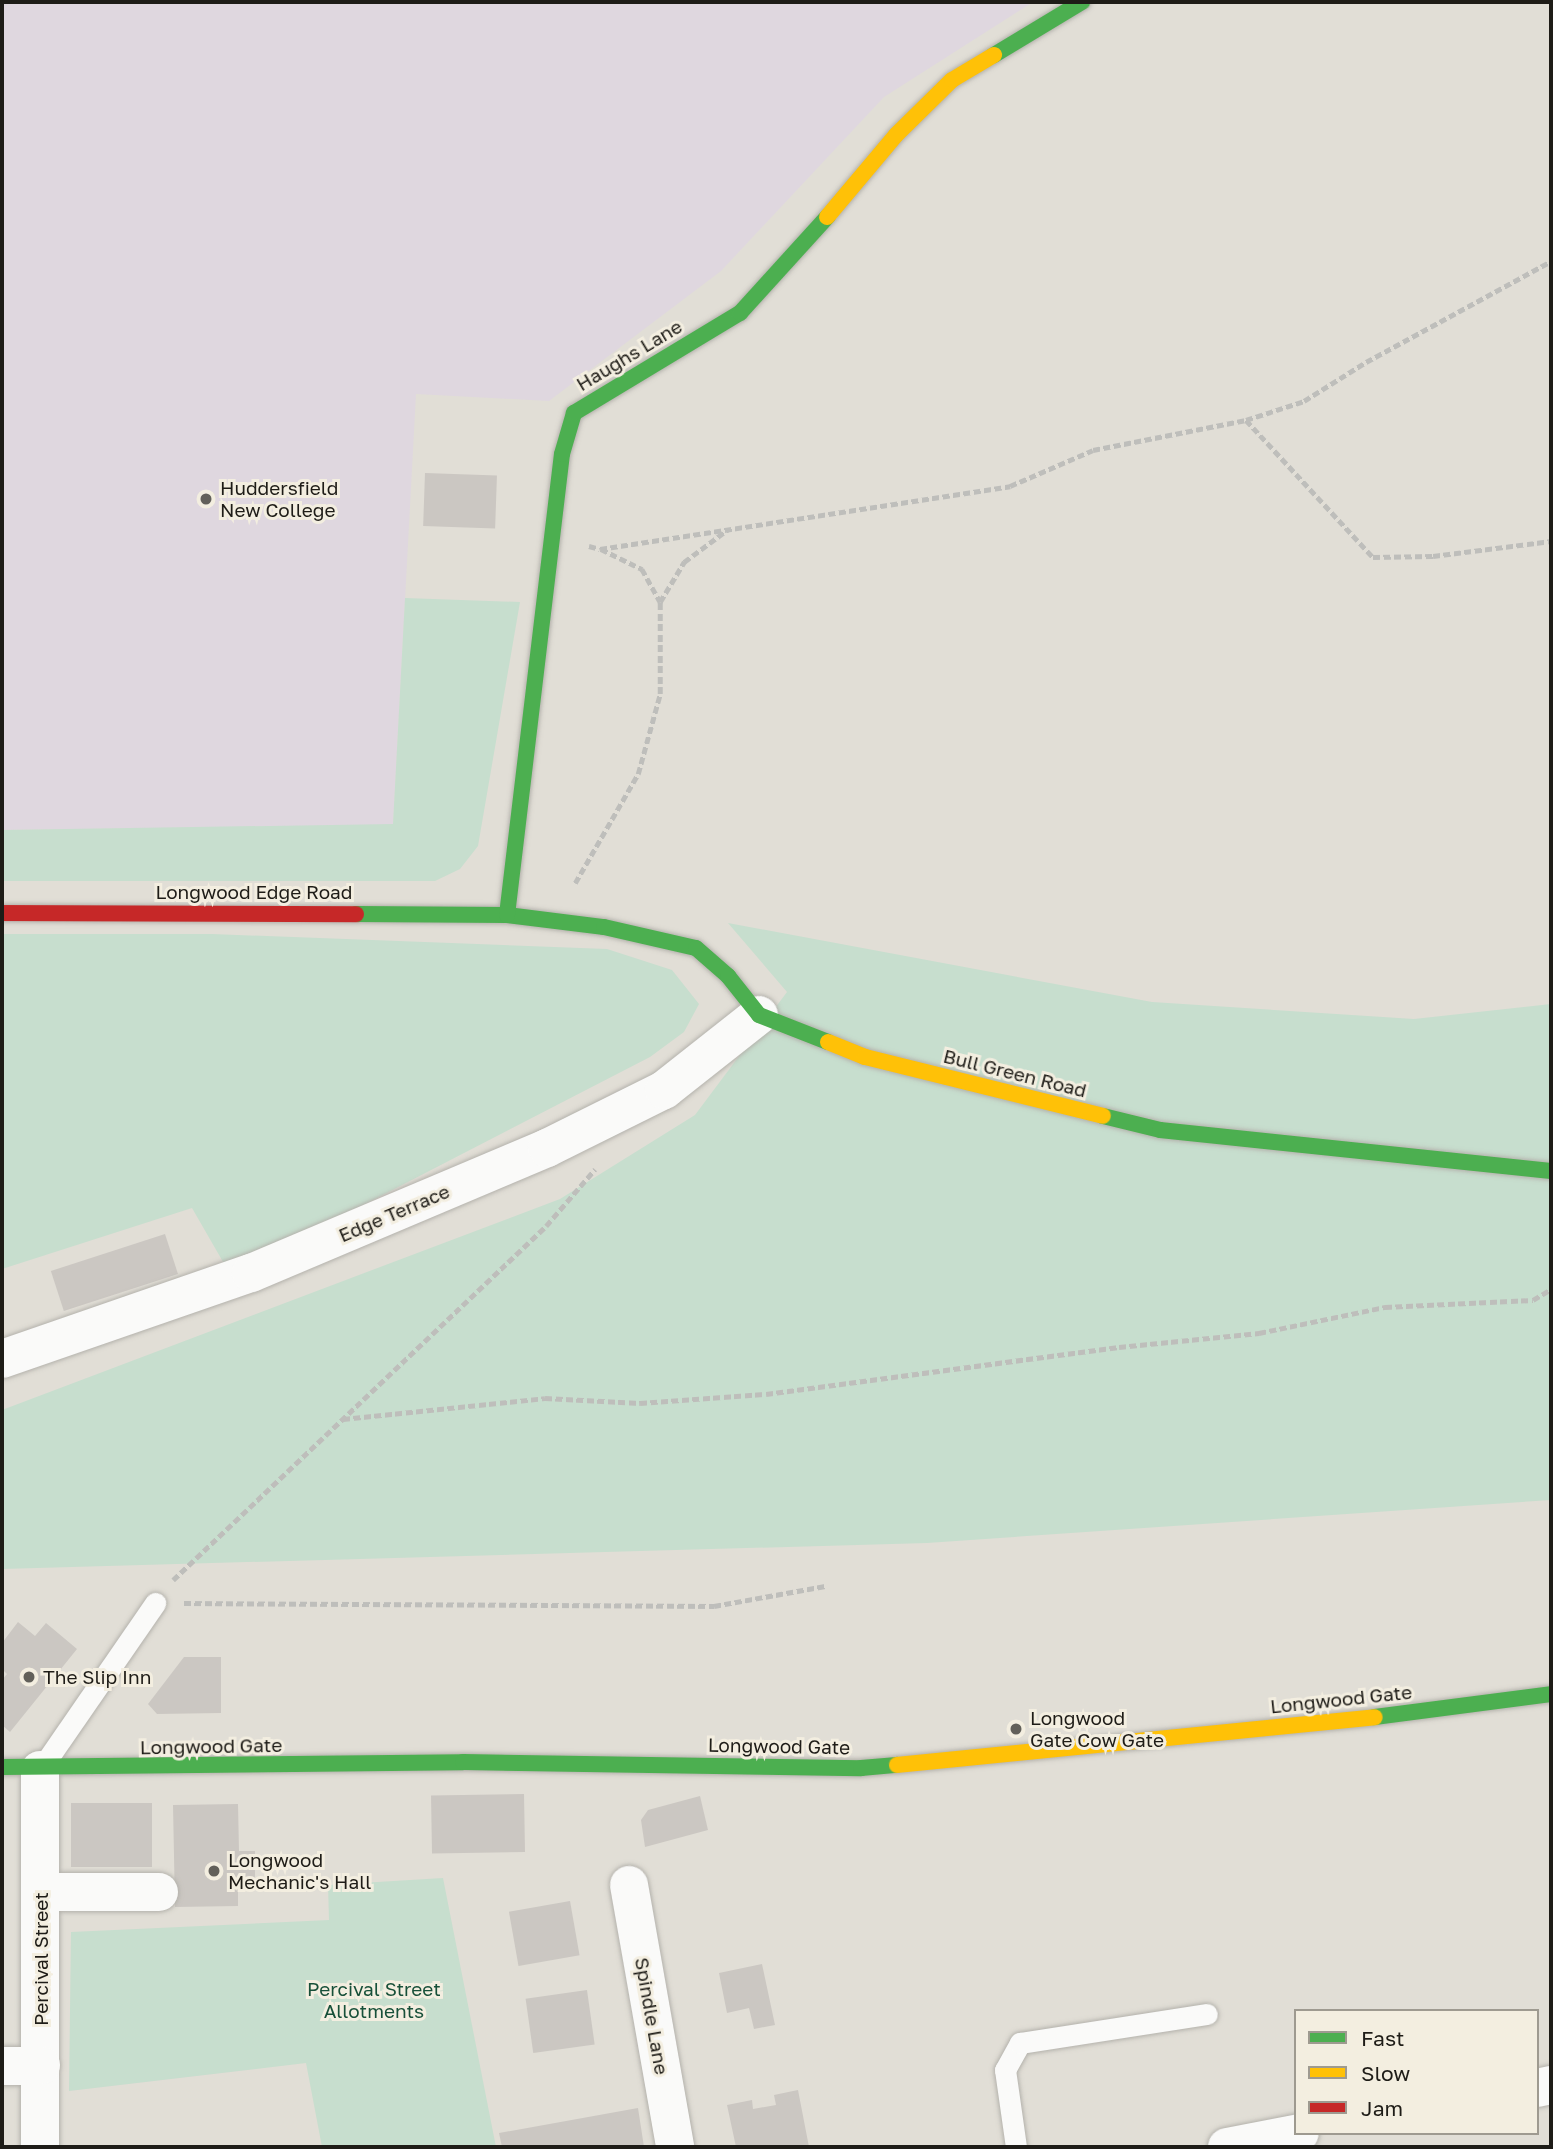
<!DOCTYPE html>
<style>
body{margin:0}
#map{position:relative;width:1553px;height:2149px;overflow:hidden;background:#e1ded6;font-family:"Golos Text",sans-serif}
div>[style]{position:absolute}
.education>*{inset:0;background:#dfd7df}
.green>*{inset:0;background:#c7dece}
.building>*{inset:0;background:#cbc7c2;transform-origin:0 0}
.path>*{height:4.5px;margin-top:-2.25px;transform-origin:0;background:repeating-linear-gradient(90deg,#bebebb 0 7px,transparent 0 10.5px)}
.roads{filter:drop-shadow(0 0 2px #b4b2ac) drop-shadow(0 0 2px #b4b2ac)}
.lane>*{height:21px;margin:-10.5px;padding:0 10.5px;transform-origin:10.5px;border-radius:10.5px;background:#fafaf9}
.street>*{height:38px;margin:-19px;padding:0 19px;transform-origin:19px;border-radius:19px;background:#fafaf9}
.fast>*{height:16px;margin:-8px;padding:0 8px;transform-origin:8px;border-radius:8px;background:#4caf50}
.slow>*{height:16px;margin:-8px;padding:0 8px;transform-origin:8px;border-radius:8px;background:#ffc107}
.jam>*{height:16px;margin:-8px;padding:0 8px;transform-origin:8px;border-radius:8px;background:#c62828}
.dots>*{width:19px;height:19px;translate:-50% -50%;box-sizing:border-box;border:4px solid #f3eee0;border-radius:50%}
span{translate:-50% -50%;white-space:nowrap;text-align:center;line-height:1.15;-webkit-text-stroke:6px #f3eee0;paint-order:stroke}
.street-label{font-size:19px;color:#1e1c17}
.poi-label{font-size:19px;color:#1e1c17}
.left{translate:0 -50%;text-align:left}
.park-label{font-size:19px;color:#175039}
.frame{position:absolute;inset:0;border:4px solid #1e1c17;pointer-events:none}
.legend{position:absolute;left:1294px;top:2009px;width:245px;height:126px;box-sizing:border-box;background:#f3eee0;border:2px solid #9e9a90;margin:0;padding:9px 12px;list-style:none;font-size:21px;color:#1e1c17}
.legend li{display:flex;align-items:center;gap:14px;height:35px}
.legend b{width:35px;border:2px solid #9e9a90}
</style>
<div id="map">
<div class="education">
<i style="clip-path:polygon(2px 2px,1033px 2px,884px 97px,721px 271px,549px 401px,416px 394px,393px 825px,2px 830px)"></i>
</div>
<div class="green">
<i style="clip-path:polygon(405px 598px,520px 602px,478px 846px,460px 869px,435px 881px,2px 881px,2px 830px,393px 824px)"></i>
<i style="clip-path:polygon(728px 923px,1152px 1002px,1414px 1019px,1551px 1004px,1551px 1500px,927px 1543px,2px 1569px,2px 1410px,560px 1199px,695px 1115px,787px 992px)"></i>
<i style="clip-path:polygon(2px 934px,212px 934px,607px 949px,672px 970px,699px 1004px,684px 1032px,650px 1057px,230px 1274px,192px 1208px,2px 1269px)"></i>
<i style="clip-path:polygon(443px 1878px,496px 2147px,322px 2147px,306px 2063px,69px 2091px,71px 1932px,329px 1920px,328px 1885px)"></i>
</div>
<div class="building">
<i style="left:425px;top:473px;width:72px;height:53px;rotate:2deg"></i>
<i style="left:165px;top:1234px;width:42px;height:120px;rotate:72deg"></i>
<i style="clip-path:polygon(18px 1622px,35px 1636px,46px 1623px,77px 1649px,10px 1732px,2px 1725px,2px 1680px,7px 1674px,2px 1669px,2px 1643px)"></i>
<i style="clip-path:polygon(184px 1657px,221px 1657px,221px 1713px,157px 1714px,148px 1704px)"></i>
<i style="left:524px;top:1794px;width:58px;height:93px;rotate:89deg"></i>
<i style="clip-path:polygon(700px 1796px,708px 1830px,645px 1847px,641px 1820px,648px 1810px)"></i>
<i style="left:71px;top:1803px;width:81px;height:64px"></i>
<i style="clip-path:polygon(238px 1804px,239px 1851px,255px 1851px,255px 1890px,238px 1890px,238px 1906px,175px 1907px,173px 1805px)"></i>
<i style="left:570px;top:1901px;width:55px;height:62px;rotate:80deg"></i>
<i style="clip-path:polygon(762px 1964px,775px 2025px,754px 2029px,749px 2008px,727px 2013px,719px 1973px)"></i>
<i style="left:587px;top:1990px;width:55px;height:62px;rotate:82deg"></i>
<i style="clip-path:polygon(798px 2090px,809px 2147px,736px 2147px,727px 2105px,752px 2100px,753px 2109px,776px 2105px,774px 2095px)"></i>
<i style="clip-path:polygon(638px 2108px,644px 2147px,502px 2147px,499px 2133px)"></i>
</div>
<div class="path">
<i style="left:1246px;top:420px;width:187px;rotate:47.2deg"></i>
<i style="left:1373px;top:557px;width:60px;rotate:-1deg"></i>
<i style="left:1433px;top:556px;width:119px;rotate:-7.2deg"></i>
<i style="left:589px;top:546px;width:11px;rotate:15deg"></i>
<i style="left:600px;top:549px;width:415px;rotate:-8.7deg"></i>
<i style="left:1010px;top:486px;width:90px;rotate:-23.4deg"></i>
<i style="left:1093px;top:450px;width:156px;rotate:-11.1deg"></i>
<i style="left:1246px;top:420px;width:61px;rotate:-18.1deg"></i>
<i style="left:1304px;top:401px;width:73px;rotate:-32.2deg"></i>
<i style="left:1366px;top:362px;width:211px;rotate:-28.6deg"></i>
<i style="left:601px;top:549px;width:46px;rotate:26deg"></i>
<i style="left:642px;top:569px;width:38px;rotate:61deg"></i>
<i style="left:575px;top:883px;width:126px;rotate:-60deg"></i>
<i style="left:638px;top:774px;width:83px;rotate:-74.6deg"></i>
<i style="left:660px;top:694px;width:92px;rotate:-90deg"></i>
<i style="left:660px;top:602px;width:47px;rotate:-59deg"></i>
<i style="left:684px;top:562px;width:54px;rotate:-36.7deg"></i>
<i style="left:343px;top:1419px;width:203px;rotate:-5.9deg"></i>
<i style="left:545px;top:1398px;width:95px;rotate:3deg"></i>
<i style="left:640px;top:1403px;width:126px;rotate:-4.1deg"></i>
<i style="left:766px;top:1394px;width:356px;rotate:-7.6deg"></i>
<i style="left:1119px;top:1347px;width:141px;rotate:-5.7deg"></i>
<i style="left:1259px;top:1333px;width:129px;rotate:-11.7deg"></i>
<i style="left:1385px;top:1307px;width:148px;rotate:-2.7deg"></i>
<i style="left:1533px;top:1300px;width:21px;rotate:-31deg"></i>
<i style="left:173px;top:1580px;width:514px;rotate:-43.5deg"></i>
<i style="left:546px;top:1226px;width:75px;rotate:-49.3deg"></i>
<i style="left:184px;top:1603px;width:530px;rotate:0.32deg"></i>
<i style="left:714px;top:1606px;width:113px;rotate:-10.2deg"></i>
</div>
<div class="roads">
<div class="lane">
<i style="left:40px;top:1770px;width:203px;rotate:-55.4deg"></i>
<i style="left:1016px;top:2147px;width:78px;rotate:-98.1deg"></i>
<i style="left:1005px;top:2070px;width:31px;rotate:-61deg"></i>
<i style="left:1020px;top:2043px;width:189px;rotate:-8.8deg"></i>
</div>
<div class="street">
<i style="left:2px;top:1359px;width:263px;rotate:-19.1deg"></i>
<i style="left:251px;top:1273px;width:321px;rotate:-22.9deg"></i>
<i style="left:547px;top:1148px;width:131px;rotate:-26.4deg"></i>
<i style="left:664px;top:1090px;width:121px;rotate:-38.3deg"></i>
<i style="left:40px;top:1770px;width:377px;rotate:90deg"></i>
<i style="left:629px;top:1885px;width:266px;rotate:80deg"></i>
<i style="left:41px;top:1892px;width:118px"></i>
<i style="left:2px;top:2066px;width:39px;rotate:-1deg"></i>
<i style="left:1537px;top:2088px;width:14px;rotate:-12deg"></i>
<i style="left:1227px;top:2147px;width:74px;rotate:-10.9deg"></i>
</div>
<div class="fast">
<i style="left:994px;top:55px;width:103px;rotate:-31.1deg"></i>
<i style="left:356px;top:914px;width:151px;rotate:0.4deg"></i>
<i style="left:507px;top:915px;width:98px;rotate:7.1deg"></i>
<i style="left:604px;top:927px;width:94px;rotate:12.9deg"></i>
<i style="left:696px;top:948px;width:43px;rotate:41.2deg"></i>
<i style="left:728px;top:976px;width:50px;rotate:51.5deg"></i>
<i style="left:759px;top:1015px;width:74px;rotate:21.4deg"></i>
<i style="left:507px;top:915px;width:464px;rotate:-83.2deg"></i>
<i style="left:562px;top:454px;width:43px;rotate:-73.7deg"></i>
<i style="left:574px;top:413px;width:194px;rotate:-31.1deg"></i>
<i style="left:740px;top:313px;width:130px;rotate:-47.8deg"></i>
<i style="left:1103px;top:1116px;width:59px;rotate:13.8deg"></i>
<i style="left:1160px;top:1130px;width:393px;rotate:6deg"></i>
<i style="left:1375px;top:1717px;width:177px;rotate:-7.4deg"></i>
<i style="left:2px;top:1767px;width:461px;rotate:-0.6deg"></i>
<i style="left:463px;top:1762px;width:398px;rotate:0.9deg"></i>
<i style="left:861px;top:1768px;width:36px;rotate:-5deg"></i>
</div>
<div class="slow">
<i style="left:827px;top:217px;width:107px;rotate:-49.9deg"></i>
<i style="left:896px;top:135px;width:78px;rotate:-44.5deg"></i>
<i style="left:952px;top:80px;width:49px;rotate:-30.8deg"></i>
<i style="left:828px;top:1042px;width:40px;rotate:22deg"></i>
<i style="left:865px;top:1057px;width:245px;rotate:13.9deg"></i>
<i style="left:897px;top:1765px;width:480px;rotate:-5.7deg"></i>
</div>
<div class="jam">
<i style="left:2px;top:913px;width:354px;rotate:0.2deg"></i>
</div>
</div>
<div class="dots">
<i style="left:206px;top:499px;background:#62605a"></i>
<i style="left:29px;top:1677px;background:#62605a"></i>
<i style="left:1016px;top:1729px;background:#62605a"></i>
<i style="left:214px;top:1871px;background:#62605a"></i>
</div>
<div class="street-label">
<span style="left:629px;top:355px;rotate:-31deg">Haughs Lane</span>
<span style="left:254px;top:892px">Longwood Edge Road</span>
<span style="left:1015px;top:1073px;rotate:14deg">Bull Green Road</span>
<span style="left:394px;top:1213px;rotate:-23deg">Edge Terrace</span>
<span style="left:1341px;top:1699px;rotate:-6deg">Longwood Gate</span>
<span style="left:211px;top:1746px;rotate:-1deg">Longwood Gate</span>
<span style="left:779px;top:1746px;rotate:1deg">Longwood Gate</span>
<span style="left:41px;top:1959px;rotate:-90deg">Percival Street</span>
<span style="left:652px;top:2016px;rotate:80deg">Spindle Lane</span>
</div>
<div class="poi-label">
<span class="left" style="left:220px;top:499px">Huddersfield<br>New College</span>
<span class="left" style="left:43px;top:1677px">The Slip Inn</span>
<span class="left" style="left:1030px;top:1729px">Longwood<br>Gate Cow Gate</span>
<span class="left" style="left:228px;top:1871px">Longwood<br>Mechanic's Hall</span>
</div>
<div class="park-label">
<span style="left:374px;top:2000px">Percival Street<br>Allotments</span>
</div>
<div class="frame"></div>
<ul class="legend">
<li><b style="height:9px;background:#4caf50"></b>Fast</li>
<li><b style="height:9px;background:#ffc107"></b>Slow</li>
<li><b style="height:9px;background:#c62828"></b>Jam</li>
</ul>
</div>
